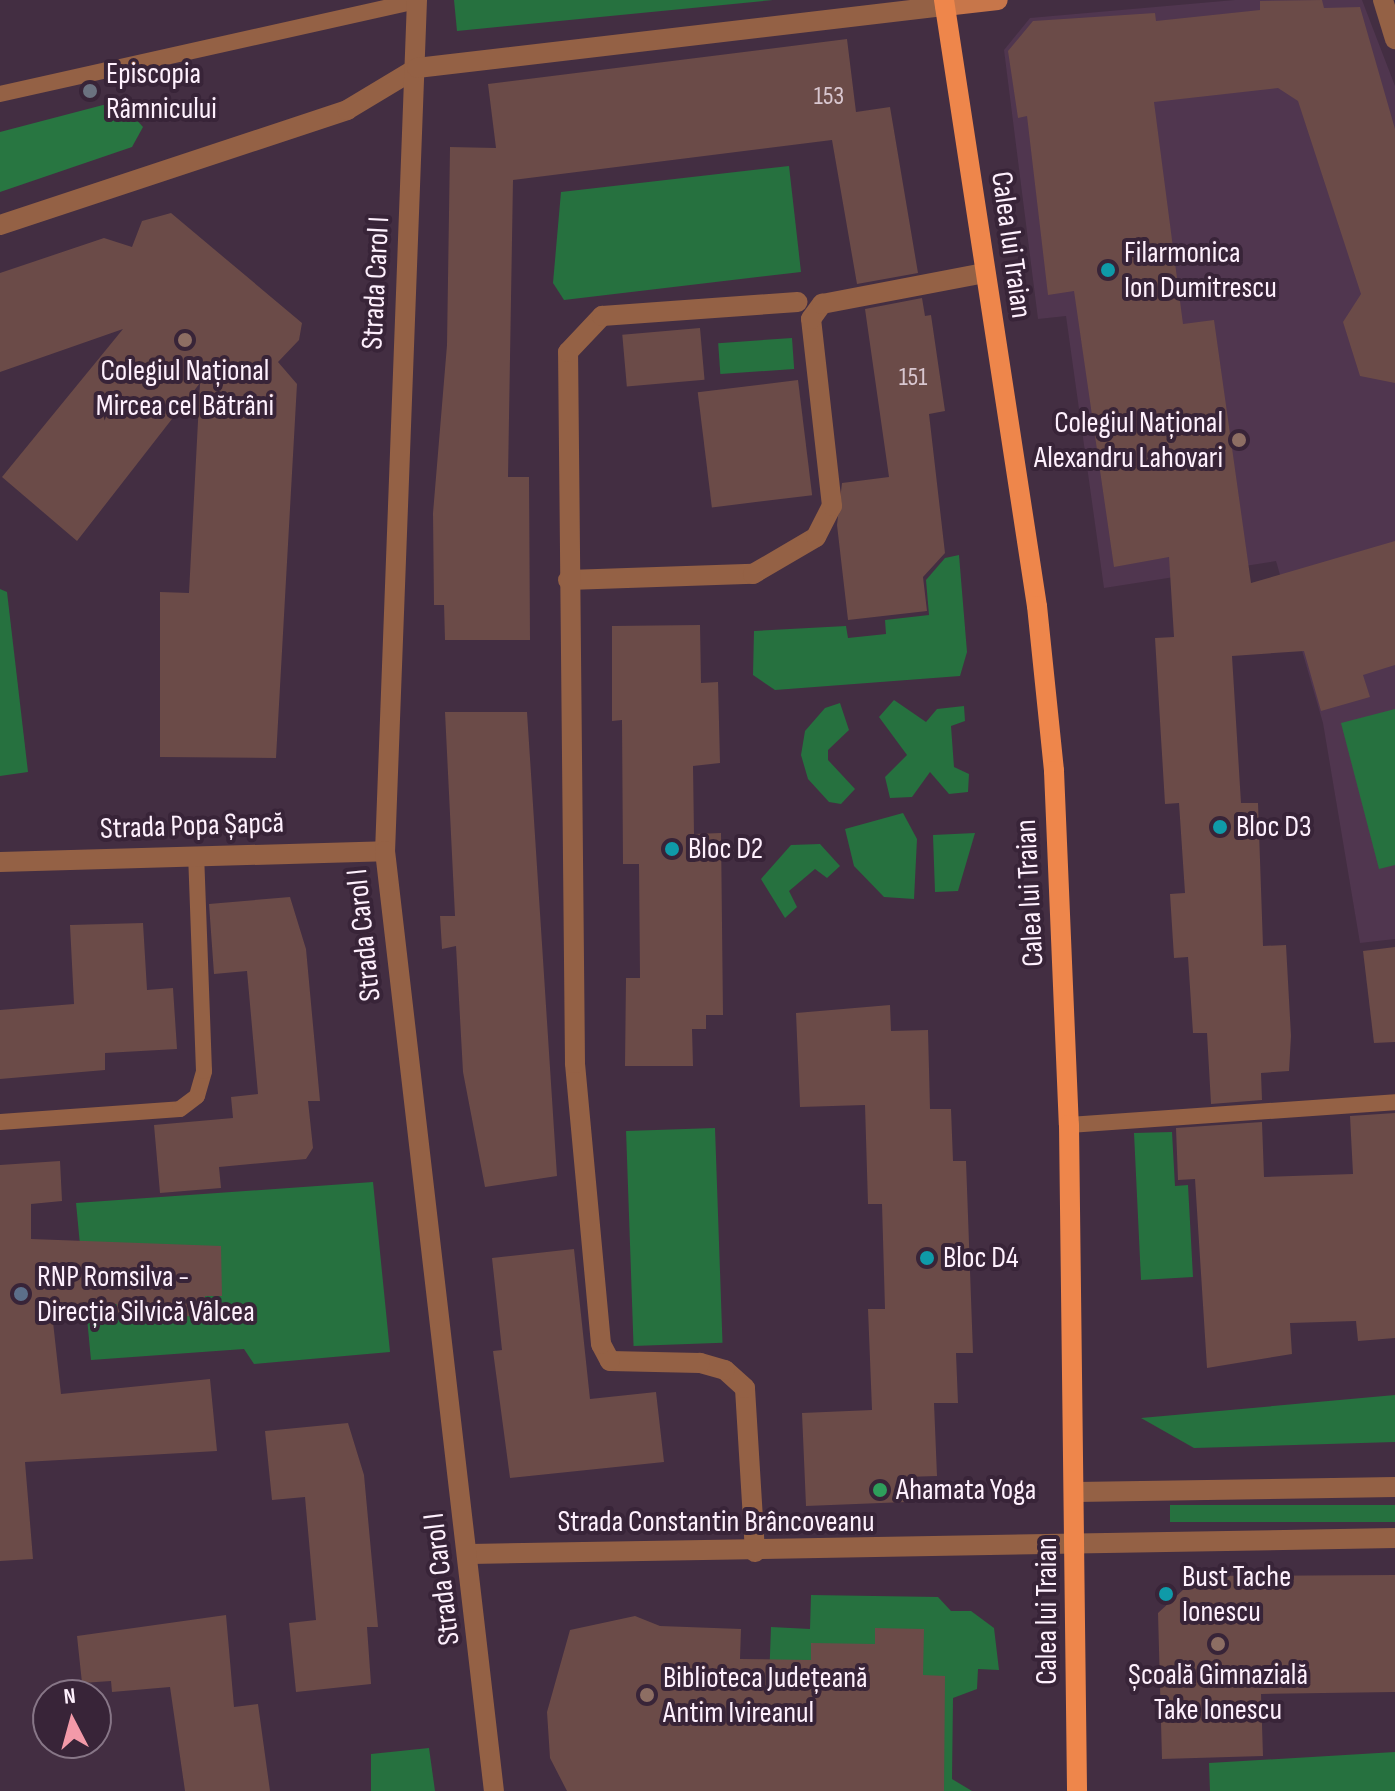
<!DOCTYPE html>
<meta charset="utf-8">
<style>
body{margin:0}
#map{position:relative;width:1395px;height:1791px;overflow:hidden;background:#432e42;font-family:"Sofia Sans Condensed",sans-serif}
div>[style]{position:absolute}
.built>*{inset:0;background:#50364f}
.green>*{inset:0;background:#26713f;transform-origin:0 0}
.forest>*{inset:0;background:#287641}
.building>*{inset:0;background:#6b4b48;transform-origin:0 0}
.service>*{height:16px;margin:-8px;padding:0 8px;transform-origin:8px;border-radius:8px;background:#946145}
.minor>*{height:20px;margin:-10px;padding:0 10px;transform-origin:10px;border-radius:10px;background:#946145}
.tertiary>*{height:20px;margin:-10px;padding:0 10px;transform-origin:10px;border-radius:10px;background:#946145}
.secondary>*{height:20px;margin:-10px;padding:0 10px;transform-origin:10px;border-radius:10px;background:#c7764a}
.primary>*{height:20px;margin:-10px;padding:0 10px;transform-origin:10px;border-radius:10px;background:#ee864b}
.dots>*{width:22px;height:22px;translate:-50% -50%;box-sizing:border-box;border:4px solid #382438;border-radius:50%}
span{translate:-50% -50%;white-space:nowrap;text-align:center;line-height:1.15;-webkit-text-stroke:8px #382438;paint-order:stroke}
.number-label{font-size:26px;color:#d9c7d0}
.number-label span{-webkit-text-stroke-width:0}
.poi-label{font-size:30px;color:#fef0fd}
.left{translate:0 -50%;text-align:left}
.right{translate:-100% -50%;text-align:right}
.street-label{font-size:30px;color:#fef0fd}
.north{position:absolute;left:32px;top:1679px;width:80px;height:80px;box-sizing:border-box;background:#382438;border:2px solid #877687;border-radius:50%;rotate:354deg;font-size:22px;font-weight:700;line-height:32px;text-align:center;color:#fef0fd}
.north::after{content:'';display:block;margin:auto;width:28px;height:36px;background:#f39aa9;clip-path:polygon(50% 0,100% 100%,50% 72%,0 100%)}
</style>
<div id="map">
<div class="built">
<i style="clip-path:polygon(1235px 0,1362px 0,1395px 86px,1395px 939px,1360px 943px,1323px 723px,1276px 561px,1104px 588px,1066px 316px,1038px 319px,1004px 50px,1030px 18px)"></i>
</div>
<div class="green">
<i style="clip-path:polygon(454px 0,773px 0,457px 31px)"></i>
<i style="clip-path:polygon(789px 166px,801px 272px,564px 300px,553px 283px,561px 192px)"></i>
<i style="left:792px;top:338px;width:31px;height:74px;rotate:86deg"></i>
<i style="clip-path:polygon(959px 555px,967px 652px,960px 676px,775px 690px,753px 675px,754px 631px,846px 626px,848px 638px,886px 634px,885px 620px,929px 615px,926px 580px,945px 558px)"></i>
<i style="clip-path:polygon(0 589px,7px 592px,28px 772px,0 776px)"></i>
<i style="clip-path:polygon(894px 700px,926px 722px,937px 709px,964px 706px,965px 721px,951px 726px,954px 767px,969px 774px,968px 792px,949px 794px,930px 772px,912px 797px,890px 798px,885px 777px,907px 755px,879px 717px)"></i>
<i style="clip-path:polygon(840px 703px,849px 730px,828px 750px,828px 760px,855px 789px,841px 804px,829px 802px,808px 779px,801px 755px,805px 731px,825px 708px)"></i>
<i style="clip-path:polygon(1395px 709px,1395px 865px,1379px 869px,1341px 723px)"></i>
<i style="clip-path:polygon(903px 813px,917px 839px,914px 899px,884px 897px,854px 866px,845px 829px)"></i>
<i style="clip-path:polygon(975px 833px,958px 891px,935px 892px,933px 835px)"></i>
<i style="clip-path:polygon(820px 844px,840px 866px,827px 878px,815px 869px,789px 891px,797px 907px,785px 918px,761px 879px,791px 845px)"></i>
<i style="left:715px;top:1128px;width:215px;height:89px;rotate:88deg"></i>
<i style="clip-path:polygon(1172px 1132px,1175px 1186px,1188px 1185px,1193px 1277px,1141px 1280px,1134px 1133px)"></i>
<i style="clip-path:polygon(373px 1182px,390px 1352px,254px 1364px,244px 1349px,91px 1360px,76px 1203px)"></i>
<i style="clip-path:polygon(1395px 1395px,1395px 1442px,1194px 1448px,1141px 1418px)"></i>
<i style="left:1395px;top:1505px;width:17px;height:225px;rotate:90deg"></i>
<i style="clip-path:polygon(811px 1595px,938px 1597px,951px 1611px,971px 1611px,994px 1628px,999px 1670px,978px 1669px,977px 1689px,953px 1698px,952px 1779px,972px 1791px,765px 1791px,771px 1627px,810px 1629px)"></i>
<i style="clip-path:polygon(429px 1748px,435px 1791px,371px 1791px,371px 1754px)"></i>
<i style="clip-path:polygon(1395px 1752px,1395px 1791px,1210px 1791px,1209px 1763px)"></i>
</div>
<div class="forest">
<i style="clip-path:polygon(103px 105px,125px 107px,143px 127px,132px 147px,0 192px,0 132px)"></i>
</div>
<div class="building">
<i style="clip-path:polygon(1322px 0,1324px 8px,1360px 7px,1395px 129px,1395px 383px,1360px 376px,1343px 322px,1361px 294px,1298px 101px,1278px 88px,1154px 102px,1183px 324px,1214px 320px,1251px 583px,1395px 541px,1395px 665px,1363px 675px,1370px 697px,1321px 711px,1304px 651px,1232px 656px,1241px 803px,1258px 803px,1263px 946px,1286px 945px,1291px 1036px,1289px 1071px,1261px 1073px,1262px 1100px,1211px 1104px,1207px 1033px,1193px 1033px,1188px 957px,1174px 958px,1170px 894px,1185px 893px,1179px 803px,1165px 804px,1155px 638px,1174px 637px,1169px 557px,1114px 567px,1074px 291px,1048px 295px,1027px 116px,1018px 118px,1008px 51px,1033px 21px,1155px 13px,1156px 21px,1260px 10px,1260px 1px)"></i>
<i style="clip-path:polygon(847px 39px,856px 112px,890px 107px,918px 273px,857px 284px,832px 140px,513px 180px,508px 477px,529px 477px,530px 640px,445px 640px,444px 605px,434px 605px,433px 513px,447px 345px,450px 147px,496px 148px,488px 84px)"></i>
<i style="clip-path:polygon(171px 213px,302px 323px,299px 340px,278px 362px,297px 384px,276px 758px,160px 757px,160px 592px,189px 593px,200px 383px,77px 541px,2px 477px,123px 329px,0 372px,0 273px,104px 238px,132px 247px,142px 221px)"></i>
<i style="clip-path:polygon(922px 298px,925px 316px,931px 315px,945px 411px,929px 414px,945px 553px,923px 577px,927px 611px,848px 620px,837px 525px,842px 483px,889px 477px,865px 309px)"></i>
<i style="left:700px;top:328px;width:52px;height:78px;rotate:85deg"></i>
<i style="left:798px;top:380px;width:116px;height:101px;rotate:83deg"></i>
<i style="clip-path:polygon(700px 625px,701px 683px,718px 682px,720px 763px,693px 766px,694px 834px,721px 833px,723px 1015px,706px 1015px,706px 1029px,692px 1029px,693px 1066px,625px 1066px,626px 978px,640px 978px,639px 864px,623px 864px,622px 720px,612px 721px,612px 626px)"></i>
<i style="clip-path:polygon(445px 712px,527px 712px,557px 1176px,485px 1187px,463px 1072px,456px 946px,442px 949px,440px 916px,455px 916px)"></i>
<i style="clip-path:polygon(290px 897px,306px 949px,320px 1101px,308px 1101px,313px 1148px,306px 1159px,219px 1167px,221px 1188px,160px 1193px,154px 1125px,233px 1118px,231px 1097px,258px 1094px,247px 971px,214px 974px,209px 904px)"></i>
<i style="clip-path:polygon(143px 923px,147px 990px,173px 988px,177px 1049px,105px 1053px,105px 1070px,0 1079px,0 1010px,74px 1004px,70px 925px)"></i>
<i style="clip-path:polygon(1395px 947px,1395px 1042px,1374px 1043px,1363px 951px)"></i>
<i style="clip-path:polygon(890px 1005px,891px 1031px,928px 1030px,930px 1109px,951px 1109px,953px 1161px,966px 1161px,973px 1353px,956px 1353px,958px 1403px,934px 1403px,937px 1476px,905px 1477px,906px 1502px,806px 1506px,802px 1413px,872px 1410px,868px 1309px,885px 1309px,882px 1204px,868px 1204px,865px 1105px,800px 1107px,796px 1013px)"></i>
<i style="clip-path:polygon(1395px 1113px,1395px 1338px,1358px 1341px,1356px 1321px,1290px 1323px,1292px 1354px,1207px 1368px,1195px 1179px,1178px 1180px,1176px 1128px,1262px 1122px,1264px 1177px,1353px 1174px,1350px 1116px)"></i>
<i style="clip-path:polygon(60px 1161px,62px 1201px,31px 1204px,31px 1239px,221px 1246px,222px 1296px,205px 1296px,206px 1316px,116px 1317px,117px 1304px,52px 1313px,61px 1394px,210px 1379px,217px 1451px,25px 1462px,33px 1559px,0 1561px,0 1165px)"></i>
<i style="clip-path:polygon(574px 1249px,590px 1399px,656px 1392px,664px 1462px,510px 1478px,493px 1351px,502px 1350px,492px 1258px)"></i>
<i style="clip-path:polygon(348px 1423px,364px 1475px,378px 1627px,367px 1627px,371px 1684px,296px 1692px,289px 1623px,316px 1620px,305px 1497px,272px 1500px,265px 1431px)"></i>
<i style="clip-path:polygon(1395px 1575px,1395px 1692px,1261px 1694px,1263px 1756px,1162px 1759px,1158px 1613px,1198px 1576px)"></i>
<i style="clip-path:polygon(226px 1615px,234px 1707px,258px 1704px,270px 1791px,185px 1791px,170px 1687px,112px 1692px,111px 1681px,82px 1683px,77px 1636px)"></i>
<i style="clip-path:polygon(635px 1616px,660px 1626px,741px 1629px,740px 1659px,811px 1660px,811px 1643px,875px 1644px,875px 1628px,924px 1629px,923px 1675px,945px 1676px,944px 1791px,567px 1791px,550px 1758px,547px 1712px,570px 1630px)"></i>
</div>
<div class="service">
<i style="left:0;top:94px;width:427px;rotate:-12.6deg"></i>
<i style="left:0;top:1122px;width:180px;rotate:-4.1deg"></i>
<i style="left:180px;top:1109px;width:21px;rotate:-37deg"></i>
<i style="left:197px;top:1096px;width:26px;rotate:-74deg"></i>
<i style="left:204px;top:1071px;width:214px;rotate:-92.1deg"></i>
<i style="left:1069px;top:1125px;width:327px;rotate:-4deg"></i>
</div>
<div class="minor">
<i style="left:0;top:225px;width:366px;rotate:-18.3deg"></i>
<i style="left:347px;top:110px;width:82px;rotate:-31deg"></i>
<i style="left:568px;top:580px;width:185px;rotate:-1.9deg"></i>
<i style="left:753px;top:574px;width:73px;rotate:-30.4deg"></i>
<i style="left:816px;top:537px;width:35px;rotate:-63deg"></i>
<i style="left:832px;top:506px;width:188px;rotate:-96.4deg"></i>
<i style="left:811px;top:319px;width:19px;rotate:-54deg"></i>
<i style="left:822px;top:304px;width:166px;rotate:-10.8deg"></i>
<i style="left:0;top:862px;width:385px;rotate:-1.6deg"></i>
<i style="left:1076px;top:1492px;width:319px;rotate:-0.9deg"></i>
<i style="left:755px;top:1552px;width:164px;rotate:-93.5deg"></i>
<i style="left:745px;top:1388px;width:27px;rotate:-138deg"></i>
<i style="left:725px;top:1370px;width:26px;rotate:-164deg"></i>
<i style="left:700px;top:1363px;width:90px;rotate:-178.7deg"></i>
<i style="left:610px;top:1361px;width:19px;rotate:-118deg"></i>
<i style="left:601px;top:1344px;width:282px;rotate:-95.3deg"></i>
<i style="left:575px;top:1063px;width:711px;rotate:-90.56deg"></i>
<i style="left:568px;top:352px;width:50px;rotate:-46.6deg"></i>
<i style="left:602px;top:316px;width:196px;rotate:-4.1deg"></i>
<i style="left:470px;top:1554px;width:925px;rotate:-0.99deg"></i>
</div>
<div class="tertiary">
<i style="left:417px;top:0;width:852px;rotate:92.15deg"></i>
<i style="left:385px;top:851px;width:946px;rotate:83.39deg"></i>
<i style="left:1383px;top:0;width:41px;rotate:72.9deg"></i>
<i style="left:417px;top:68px;width:532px;rotate:-6.7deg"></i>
</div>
<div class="secondary">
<i style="left:945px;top:6px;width:53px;rotate:-6.5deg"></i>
</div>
<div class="primary">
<i style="left:944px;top:0;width:613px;rotate:81.28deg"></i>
<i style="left:1037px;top:606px;width:166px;rotate:84.1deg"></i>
<i style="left:1054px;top:771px;width:354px;rotate:87.6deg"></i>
<i style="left:1069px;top:1125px;width:666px;rotate:89.31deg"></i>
</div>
<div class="dots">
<i style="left:90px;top:91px;background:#6b7280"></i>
<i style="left:1108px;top:270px;background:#0f9aa8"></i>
<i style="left:185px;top:340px;background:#8d6e63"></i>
<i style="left:1239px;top:440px;background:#8d6e63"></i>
<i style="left:1220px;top:827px;background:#0f9aa8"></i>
<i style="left:672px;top:849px;background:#0f9aa8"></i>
<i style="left:927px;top:1258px;background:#0f9aa8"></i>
<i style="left:21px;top:1294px;background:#5c6f8a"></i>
<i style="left:880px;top:1490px;background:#2e9e5b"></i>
<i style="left:1166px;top:1594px;background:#0f9aa8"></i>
<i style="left:1218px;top:1644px;background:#8d6e63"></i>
<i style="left:647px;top:1695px;background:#8d6e63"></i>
</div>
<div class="number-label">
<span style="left:829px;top:97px">153</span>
<span style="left:913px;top:378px">151</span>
</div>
<div class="poi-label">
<span class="left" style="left:106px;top:91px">Episcopia<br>Râmnicului</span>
<span class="left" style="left:1124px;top:270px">Filarmonica<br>Ion Dumitrescu</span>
<span style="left:185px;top:388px">Colegiul Național<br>Mircea cel Bătrâni</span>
<span class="right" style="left:1223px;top:440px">Colegiul Național<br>Alexandru Lahovari</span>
<span class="left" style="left:1236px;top:827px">Bloc D3</span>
<span class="left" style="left:688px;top:849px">Bloc D2</span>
<span class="left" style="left:943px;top:1258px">Bloc D4</span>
<span class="left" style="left:37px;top:1294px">RNP Romsilva -<br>Direcția Silvică Vâlcea</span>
<span class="left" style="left:896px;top:1490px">Ahamata Yoga</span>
<span class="left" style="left:1182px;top:1594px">Bust Tache<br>Ionescu</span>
<span style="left:1218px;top:1692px">Școală Gimnazială<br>Take Ionescu</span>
<span class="left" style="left:663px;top:1695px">Biblioteca Județeană<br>Antim Ivireanul</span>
</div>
<div class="street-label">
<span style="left:1011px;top:245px;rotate:82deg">Calea lui Traian</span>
<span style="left:376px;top:283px;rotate:-87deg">Strada Carol I</span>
<span style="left:192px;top:826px;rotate:-2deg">Strada Popa Șapcă</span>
<span style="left:1030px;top:893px;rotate:-93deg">Calea lui Traian</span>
<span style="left:364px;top:935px;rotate:-96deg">Strada Carol I</span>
<span style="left:716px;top:1522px">Strada Constantin Brâncoveanu</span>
<span style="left:442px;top:1579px;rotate:-97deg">Strada Carol I</span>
<span style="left:1047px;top:1611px;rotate:-90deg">Calea lui Traian</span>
</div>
<div class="north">N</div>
</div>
